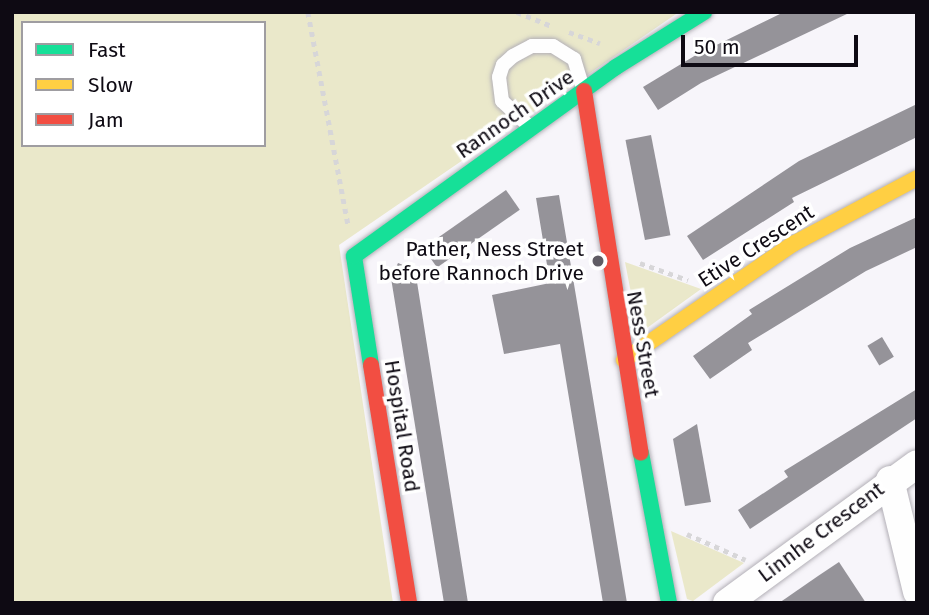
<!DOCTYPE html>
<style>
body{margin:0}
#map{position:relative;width:929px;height:615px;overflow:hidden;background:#f7f5fa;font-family:"Fira Sans",sans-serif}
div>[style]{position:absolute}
.green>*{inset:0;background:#eae8ca}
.building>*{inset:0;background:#959399;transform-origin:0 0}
.path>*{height:4.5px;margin-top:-2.25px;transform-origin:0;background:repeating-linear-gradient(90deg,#d7d6d8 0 5px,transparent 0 10px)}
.roads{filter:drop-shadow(0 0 2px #b3b0b7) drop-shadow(0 0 2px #b3b0b7)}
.lane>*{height:14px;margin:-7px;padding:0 7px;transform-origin:7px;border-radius:7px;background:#fefefe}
.street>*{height:28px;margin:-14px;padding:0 14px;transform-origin:14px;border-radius:14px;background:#fefefe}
.fast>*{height:16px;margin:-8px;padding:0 8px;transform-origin:8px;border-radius:8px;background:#16e098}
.slow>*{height:16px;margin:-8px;padding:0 8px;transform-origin:8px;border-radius:8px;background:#ffcf43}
.jam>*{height:16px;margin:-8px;padding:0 8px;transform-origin:8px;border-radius:8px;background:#f24e42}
.dots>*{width:19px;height:19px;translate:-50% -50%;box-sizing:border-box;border:4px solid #fff;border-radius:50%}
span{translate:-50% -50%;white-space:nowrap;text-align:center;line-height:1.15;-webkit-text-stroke:7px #fff;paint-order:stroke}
.street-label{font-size:21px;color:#0e0a13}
.poi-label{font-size:21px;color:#0e0a13}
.right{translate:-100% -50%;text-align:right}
.frame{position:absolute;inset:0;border:14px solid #0e0a13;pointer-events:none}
.legend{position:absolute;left:21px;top:21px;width:245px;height:126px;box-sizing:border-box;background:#fff;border:2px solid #9f9da1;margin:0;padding:9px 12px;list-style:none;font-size:21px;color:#0e0a13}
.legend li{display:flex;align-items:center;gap:14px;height:35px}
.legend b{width:35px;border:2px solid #9f9da1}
.scale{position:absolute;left:681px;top:35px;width:177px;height:32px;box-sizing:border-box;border:4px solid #0e0a13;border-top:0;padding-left:9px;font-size:21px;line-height:24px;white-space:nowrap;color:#0e0a13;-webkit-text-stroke:5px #fff;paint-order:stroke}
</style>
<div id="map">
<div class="green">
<i style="clip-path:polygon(evenodd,12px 12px,679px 12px,339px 245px,393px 603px,12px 603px,12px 12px,23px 23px,264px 23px,264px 145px,23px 145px,23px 23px)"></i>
<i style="clip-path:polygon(625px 262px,701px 289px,647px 328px,637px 324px)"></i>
<i style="clip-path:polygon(671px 531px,744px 563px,693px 601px,687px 599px)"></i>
</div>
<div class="building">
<i style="clip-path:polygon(784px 12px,849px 13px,701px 83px,658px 110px,643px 87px,696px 55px)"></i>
<i style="clip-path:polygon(917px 104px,917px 137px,792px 198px,794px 202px,703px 260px,687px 236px,799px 161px)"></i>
<i style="left:651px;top:135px;width:102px;height:26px;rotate:79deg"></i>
<i style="left:506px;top:190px;width:24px;height:101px;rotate:55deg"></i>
<i style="clip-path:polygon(559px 195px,576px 296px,627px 603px,603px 603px,560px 344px,504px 354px,492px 295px,550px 283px,536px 198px)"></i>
<i style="clip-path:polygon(917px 217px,917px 247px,866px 271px,748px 343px,752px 350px,710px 379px,693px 356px,752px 314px,749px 310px,850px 248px)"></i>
<i style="clip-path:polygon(398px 263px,428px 275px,417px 282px,468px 603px,444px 603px,391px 278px)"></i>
<i style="left:882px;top:337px;width:23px;height:17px;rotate:59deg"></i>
<i style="clip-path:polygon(917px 389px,917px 418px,750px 529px,738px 510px,788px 477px,784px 471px)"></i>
<i style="clip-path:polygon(697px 424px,711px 502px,685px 506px,673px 439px)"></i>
<i style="clip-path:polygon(839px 562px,866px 603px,779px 603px,818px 576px)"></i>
</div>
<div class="path">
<i style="left:308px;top:12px;width:216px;rotate:79.3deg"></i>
<i style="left:517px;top:12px;width:37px;rotate:22deg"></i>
<i style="left:569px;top:32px;width:33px;rotate:20deg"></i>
<i style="left:640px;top:263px;width:51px;rotate:19.5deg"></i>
<i style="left:687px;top:534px;width:64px;rotate:23.8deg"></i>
</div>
<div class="roads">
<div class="lane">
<i style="left:530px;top:127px;width:38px;rotate:-137deg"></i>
<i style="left:502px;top:101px;width:24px;rotate:-97deg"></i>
<i style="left:499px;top:77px;width:13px;rotate:-72deg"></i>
<i style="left:503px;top:65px;width:13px;rotate:-42deg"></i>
<i style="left:513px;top:56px;width:21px;rotate:-28deg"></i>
<i style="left:532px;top:46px;width:21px"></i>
<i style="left:553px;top:46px;width:25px;rotate:32deg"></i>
<i style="left:574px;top:59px;width:30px;rotate:73deg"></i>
</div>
<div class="street">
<i style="left:890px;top:480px;width:115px;rotate:76.4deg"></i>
<i style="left:727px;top:603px;width:235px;rotate:-36.2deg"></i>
</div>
<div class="fast">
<i style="left:371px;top:365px;width:110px;rotate:-98.9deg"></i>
<i style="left:354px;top:256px;width:323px;rotate:-35.8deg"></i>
<i style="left:616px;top:67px;width:104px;rotate:-32deg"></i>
<i style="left:641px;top:453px;width:153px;rotate:79.4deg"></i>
</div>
<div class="slow">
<i style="left:624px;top:360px;width:205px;rotate:-34.5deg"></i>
<i style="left:793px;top:244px;width:140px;rotate:-28deg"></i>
</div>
<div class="jam">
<i style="left:584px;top:91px;width:366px;rotate:81.1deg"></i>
<i style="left:371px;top:365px;width:241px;rotate:80.9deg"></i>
</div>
</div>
<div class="dots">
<i style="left:598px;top:261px;background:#605c64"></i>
</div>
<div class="street-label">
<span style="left:515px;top:114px;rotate:-35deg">Rannoch Drive</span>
<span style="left:756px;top:246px;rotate:-33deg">Etive Crescent</span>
<span style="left:643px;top:344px;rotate:80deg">Ness Street</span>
<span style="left:402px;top:426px;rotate:81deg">Hospital Road</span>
<span style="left:821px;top:532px;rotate:-37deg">Linnhe Crescent</span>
</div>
<div class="poi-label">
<span class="right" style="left:584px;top:261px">Pather, Ness Street<br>before Rannoch Drive</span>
</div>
<div class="frame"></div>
<ul class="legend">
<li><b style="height:9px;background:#16e098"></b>Fast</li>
<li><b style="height:9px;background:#ffcf43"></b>Slow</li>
<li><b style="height:9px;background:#f24e42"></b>Jam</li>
</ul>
<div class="scale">50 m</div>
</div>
